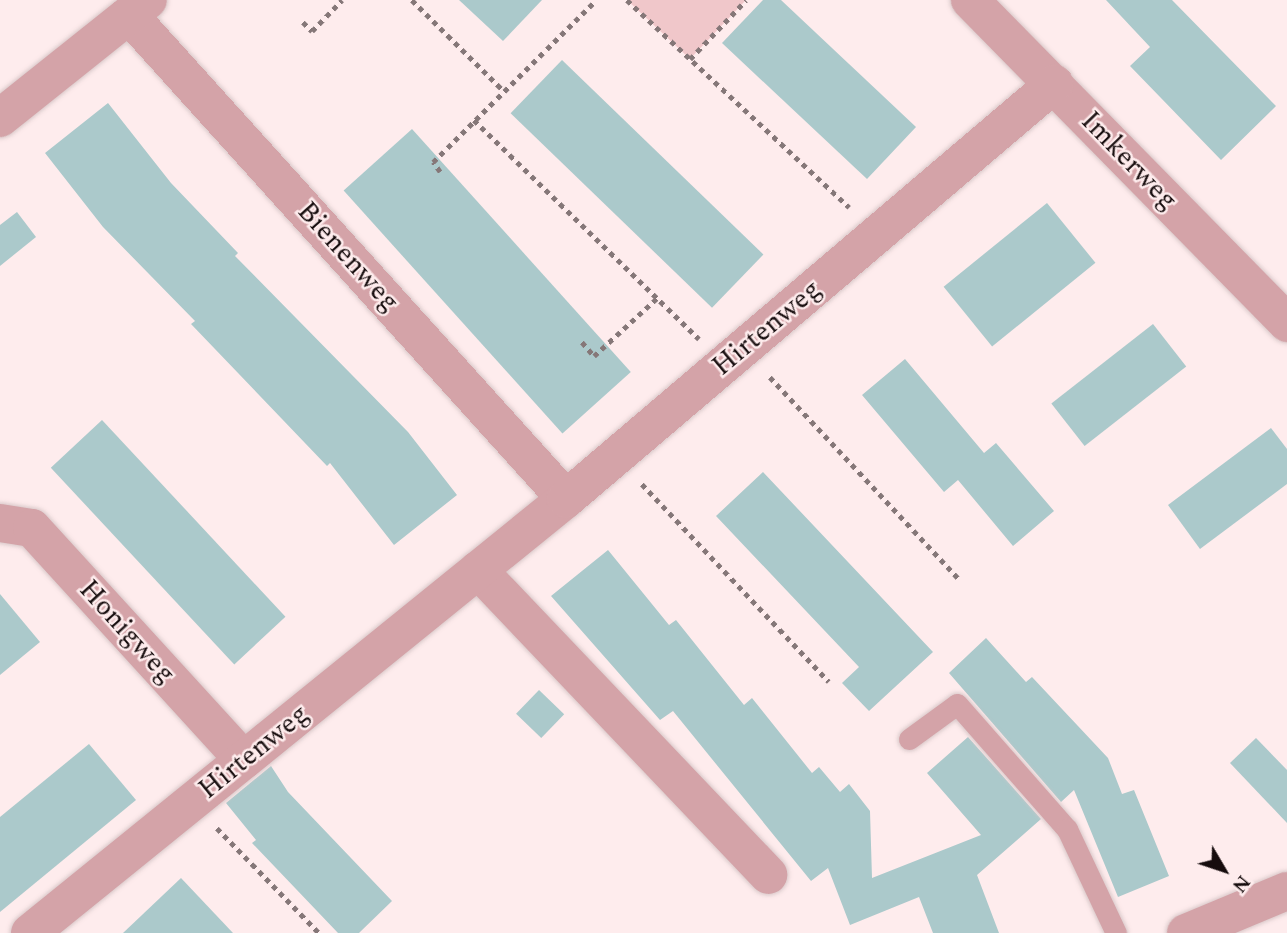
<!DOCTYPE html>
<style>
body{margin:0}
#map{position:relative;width:1287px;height:933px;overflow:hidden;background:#feeced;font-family:Spectral,serif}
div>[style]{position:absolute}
.green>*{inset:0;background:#f0c7ca}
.building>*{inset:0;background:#abc9cb;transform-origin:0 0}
.path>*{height:4.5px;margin-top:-2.25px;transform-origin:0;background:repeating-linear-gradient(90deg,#857778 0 5px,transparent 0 10px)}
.roads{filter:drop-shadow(0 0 2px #d9c8c9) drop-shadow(0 0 2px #d9c8c9)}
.lane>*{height:21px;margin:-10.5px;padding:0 10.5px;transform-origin:10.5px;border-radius:10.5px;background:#d4a3a8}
.street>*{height:38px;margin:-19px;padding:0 19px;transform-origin:19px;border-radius:19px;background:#d4a3a8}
span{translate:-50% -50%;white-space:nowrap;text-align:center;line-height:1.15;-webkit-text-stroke:5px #feeced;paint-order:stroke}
.street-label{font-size:28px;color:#160c0d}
.north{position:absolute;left:1189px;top:835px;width:70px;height:70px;-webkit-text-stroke:5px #feeced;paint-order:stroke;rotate:129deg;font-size:19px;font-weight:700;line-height:28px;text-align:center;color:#160c0d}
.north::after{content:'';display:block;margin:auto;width:24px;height:32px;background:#160c0d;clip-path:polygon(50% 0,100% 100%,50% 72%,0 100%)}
</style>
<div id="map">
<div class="green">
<i style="clip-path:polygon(627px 0,746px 0,690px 59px)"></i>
</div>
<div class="building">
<i style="clip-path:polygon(459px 0,542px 0,503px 41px)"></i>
<i style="clip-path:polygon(763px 0,781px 0,916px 127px,867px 179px,722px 43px)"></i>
<i style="clip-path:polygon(1106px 0,1172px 0,1276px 106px,1221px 160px,1130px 66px,1150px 47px)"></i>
<i style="left:562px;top:60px;width:280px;height:74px;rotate:44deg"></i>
<i style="clip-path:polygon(108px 103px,171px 183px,238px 253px,235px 256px,408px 432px,457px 495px,394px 545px,330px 463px,327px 466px,191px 324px,195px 321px,103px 227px,45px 153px)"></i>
<i style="left:412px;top:129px;width:327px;height:92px;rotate:48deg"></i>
<i style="left:1047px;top:203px;width:77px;height:133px;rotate:51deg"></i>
<i style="clip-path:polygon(17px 212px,36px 237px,0 266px,0 225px)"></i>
<i style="left:1153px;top:324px;width:54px;height:129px;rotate:52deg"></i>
<i style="clip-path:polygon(905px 359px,984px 453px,996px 443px,1054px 511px,1013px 546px,958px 480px,944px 492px,862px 395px)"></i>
<i style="left:102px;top:420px;width:269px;height:70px;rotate:47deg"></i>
<i style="clip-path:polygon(1271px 428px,1287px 449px,1287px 484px,1200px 549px,1168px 505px)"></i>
<i style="clip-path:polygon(763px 472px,933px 652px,869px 711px,842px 683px,859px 667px,716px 516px)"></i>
<i style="clip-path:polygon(608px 550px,669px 625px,676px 620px,744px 705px,752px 698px,812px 773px,819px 767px,840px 792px,849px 784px,870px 811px,872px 878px,981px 835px,927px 773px,968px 737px,1041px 819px,977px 875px,999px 933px,933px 933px,919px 897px,850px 925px,828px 868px,811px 881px,673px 711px,660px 720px,551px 596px)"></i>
<i style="clip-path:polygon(0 594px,40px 642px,0 675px)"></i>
<i style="clip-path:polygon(986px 638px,1026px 682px,1032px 677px,1108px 758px,1122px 794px,1134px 790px,1169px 876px,1118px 897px,1074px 790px,1061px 802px,949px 673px)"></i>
<i style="left:539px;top:690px;width:35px;height:33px;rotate:44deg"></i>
<i style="clip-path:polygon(1256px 738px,1287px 770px,1287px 823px,1230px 763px)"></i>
<i style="clip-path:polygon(89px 744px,136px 800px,0 912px,0 817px)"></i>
<i style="clip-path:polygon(271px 766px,288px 792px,392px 901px,359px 933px,338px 933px,252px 843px,256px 840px,226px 803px)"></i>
<i style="clip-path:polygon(181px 878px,233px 933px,123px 933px)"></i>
</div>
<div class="path">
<i style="left:412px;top:0;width:129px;rotate:44.7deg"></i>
<i style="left:627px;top:0;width:304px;rotate:43deg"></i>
<i style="left:303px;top:22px;width:13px;rotate:45deg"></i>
<i style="left:312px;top:31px;width:43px;rotate:-45.9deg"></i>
<i style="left:690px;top:59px;width:81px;rotate:-46.5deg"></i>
<i style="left:474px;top:120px;width:314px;rotate:44.2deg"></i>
<i style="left:440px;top:172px;width:12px;rotate:-125deg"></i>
<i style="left:433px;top:162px;width:230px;rotate:-44.8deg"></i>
<i style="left:582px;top:342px;width:18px;rotate:49deg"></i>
<i style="left:594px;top:356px;width:86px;rotate:-42.6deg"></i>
<i style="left:770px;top:377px;width:275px;rotate:46.9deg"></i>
<i style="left:642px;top:484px;width:272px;rotate:46.6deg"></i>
<i style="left:217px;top:828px;width:146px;rotate:45.8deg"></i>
</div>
<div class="roads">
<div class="lane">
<i style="left:909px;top:739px;width:59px;rotate:-36.1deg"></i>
<i style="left:957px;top:704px;width:167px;rotate:48.7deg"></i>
<i style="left:1067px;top:829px;width:115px;rotate:64.8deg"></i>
</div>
<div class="street">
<i style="left:970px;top:0;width:453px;rotate:45.5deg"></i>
<i style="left:129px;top:15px;width:652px;rotate:47.92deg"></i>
<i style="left:0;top:118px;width:189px;rotate:-38.6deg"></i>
<i style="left:0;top:523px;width:32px;rotate:9deg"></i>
<i style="left:32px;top:528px;width:314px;rotate:47.6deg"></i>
<i style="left:478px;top:570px;width:421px;rotate:46.4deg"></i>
<i style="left:30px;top:933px;width:690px;rotate:-39deg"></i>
<i style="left:566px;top:499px;width:641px;rotate:-40.38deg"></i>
<i style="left:1186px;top:933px;width:109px;rotate:-22.6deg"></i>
</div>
</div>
<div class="street-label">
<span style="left:1129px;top:161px;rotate:46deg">Imkerweg</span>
<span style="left:348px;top:257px;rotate:48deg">Bienenweg</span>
<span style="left:767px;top:328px;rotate:-40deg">Hirtenweg</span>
<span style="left:127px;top:632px;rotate:48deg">Honigweg</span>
<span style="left:254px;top:752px;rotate:-39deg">Hirtenweg</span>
</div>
<div class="north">N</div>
</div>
